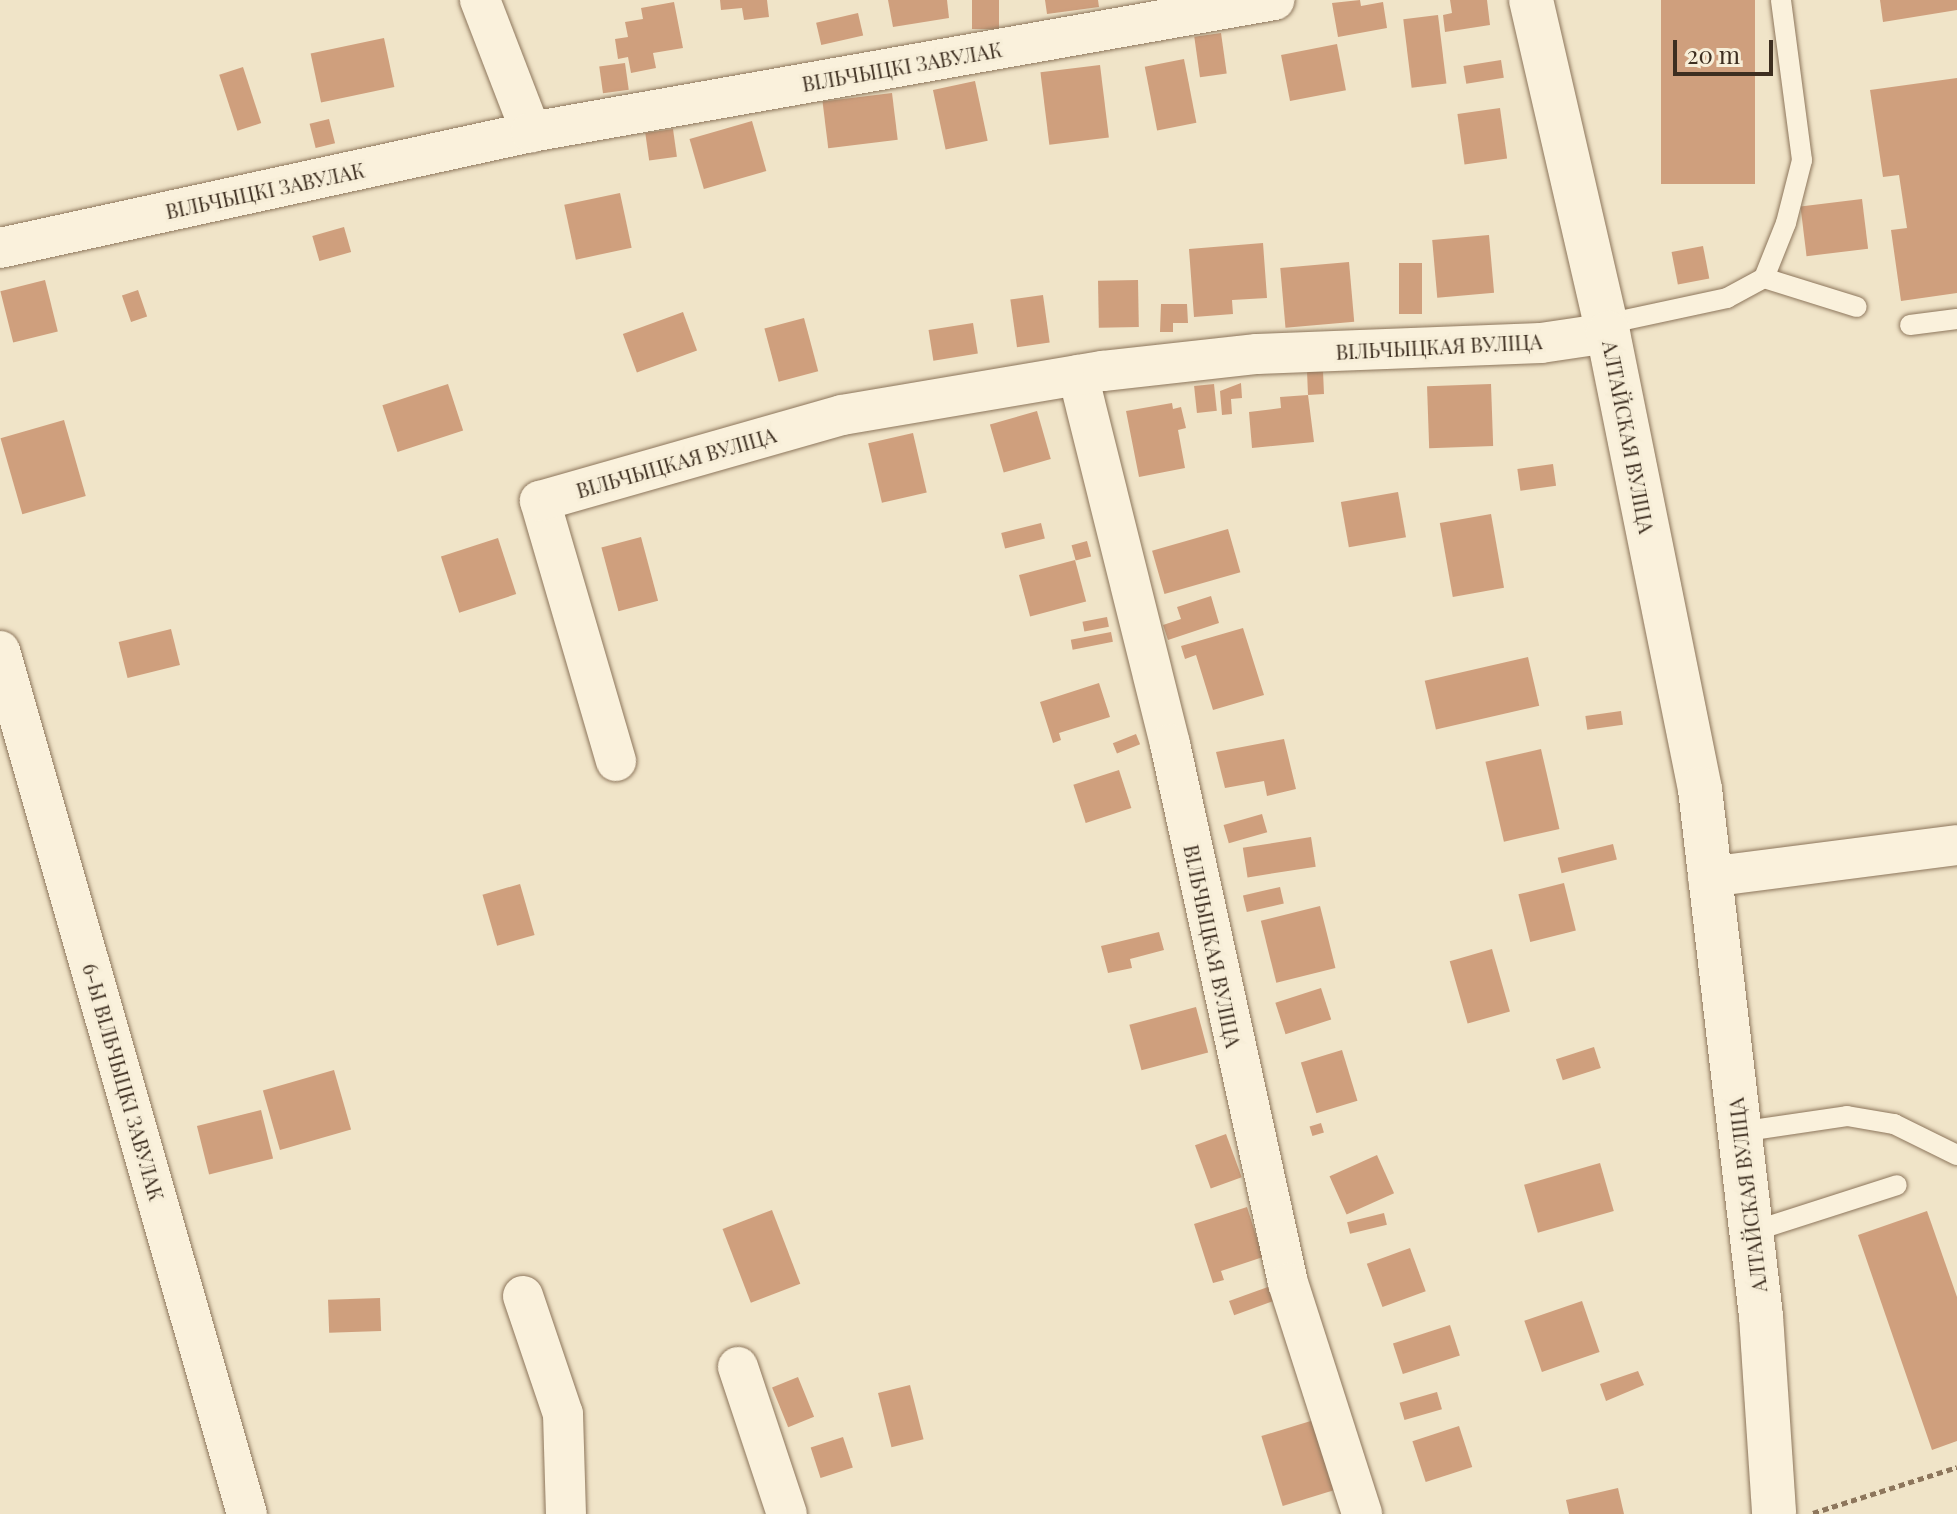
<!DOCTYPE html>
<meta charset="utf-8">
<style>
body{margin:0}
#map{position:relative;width:1957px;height:1514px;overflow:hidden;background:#f0e4c8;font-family:"Playfair Display",serif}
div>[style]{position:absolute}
.building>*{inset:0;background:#cf9f7d;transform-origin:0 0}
.path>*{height:5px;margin-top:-2.5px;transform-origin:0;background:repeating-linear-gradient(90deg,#8d765c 0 6px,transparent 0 10px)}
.roads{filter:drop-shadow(0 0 2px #8d765c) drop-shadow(0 0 2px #8d765c)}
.lane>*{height:20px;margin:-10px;padding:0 10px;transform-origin:10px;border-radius:10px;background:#faf1dc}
.street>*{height:40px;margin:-20px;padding:0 20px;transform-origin:20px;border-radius:20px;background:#faf1dc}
.secondary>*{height:44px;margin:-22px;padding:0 22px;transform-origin:22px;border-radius:22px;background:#faf1dc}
span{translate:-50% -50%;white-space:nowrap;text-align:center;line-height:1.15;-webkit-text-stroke:6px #f7eed8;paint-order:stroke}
.street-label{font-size:20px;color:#3d2e20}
.scale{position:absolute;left:1673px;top:40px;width:100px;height:36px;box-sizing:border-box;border:4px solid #3d2e20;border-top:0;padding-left:10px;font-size:24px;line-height:28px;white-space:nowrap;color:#3d2e20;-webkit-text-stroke:6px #f7eed8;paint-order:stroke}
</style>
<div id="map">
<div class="building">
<i style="clip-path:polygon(720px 0,767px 0,769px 17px,744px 20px,742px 8px,721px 10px)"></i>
<i style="clip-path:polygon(888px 0,947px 0,949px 18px,893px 27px)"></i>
<i style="left:972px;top:0;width:27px;height:29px"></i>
<i style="clip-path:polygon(1045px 0,1098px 0,1099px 7px,1047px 14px)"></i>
<i style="clip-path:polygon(1360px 0,1361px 6px,1383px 2px,1387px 28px,1338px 37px,1332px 3px)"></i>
<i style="clip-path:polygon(1450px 0,1487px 0,1490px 25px,1445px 32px,1443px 15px,1452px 13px)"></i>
<i style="left:1661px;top:0;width:94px;height:184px"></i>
<i style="clip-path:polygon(1880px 0,1957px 0,1957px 10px,1883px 22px)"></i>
<i style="clip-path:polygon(674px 2px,683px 48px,653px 53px,656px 68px,631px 73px,628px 57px,618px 59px,615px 39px,628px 37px,625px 22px,643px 19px,641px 8px)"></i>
<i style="left:858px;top:13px;width:23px;height:43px;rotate:77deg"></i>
<i style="left:1438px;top:15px;width:69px;height:35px;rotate:83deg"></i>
<i style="left:1221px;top:33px;width:41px;height:27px;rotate:82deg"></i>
<i style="left:384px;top:38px;width:50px;height:75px;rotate:78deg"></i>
<i style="left:1337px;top:44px;width:47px;height:57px;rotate:79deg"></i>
<i style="left:1184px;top:59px;width:65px;height:40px;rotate:79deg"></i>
<i style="left:1501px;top:60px;width:18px;height:38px;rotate:81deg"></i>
<i style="left:625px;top:63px;width:27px;height:26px;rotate:82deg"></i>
<i style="left:1100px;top:65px;width:73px;height:60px;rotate:83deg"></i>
<i style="left:243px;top:67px;width:59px;height:25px;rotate:72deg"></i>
<i style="clip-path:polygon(1957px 78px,1957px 293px,1901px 301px,1891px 230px,1907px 228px,1899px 175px,1883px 177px,1870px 90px)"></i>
<i style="left:975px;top:81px;width:61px;height:43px;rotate:78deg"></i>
<i style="left:892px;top:93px;width:47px;height:70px;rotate:83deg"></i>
<i style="left:1500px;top:108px;width:51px;height:43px;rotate:82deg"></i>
<i style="left:329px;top:119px;width:25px;height:20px;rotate:76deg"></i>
<i style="left:752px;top:121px;width:52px;height:65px;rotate:74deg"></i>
<i style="left:673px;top:129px;width:28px;height:28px;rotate:82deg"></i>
<i style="left:620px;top:193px;width:56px;height:57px;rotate:78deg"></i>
<i style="left:1862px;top:199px;width:50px;height:62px;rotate:83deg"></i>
<i style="left:344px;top:227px;width:26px;height:33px;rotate:74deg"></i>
<i style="left:1489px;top:235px;width:58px;height:57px;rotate:85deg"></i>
<i style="clip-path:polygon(1263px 243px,1267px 298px,1232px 300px,1233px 314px,1194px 317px,1189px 249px)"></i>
<i style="left:1703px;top:246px;width:33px;height:32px;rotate:79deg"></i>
<i style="left:1349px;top:262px;width:60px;height:69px;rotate:85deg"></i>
<i style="left:1399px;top:263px;width:23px;height:51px"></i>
<i style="left:45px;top:280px;width:53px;height:46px;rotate:76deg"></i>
<i style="left:1138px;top:280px;width:47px;height:40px;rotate:89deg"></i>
<i style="left:138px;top:290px;width:28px;height:17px;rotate:71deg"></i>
<i style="left:1043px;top:295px;width:48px;height:33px;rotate:82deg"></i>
<i style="clip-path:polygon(1161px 304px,1187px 304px,1188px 323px,1173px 323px,1173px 332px,1160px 332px)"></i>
<i style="left:683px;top:312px;width:41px;height:64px;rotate:70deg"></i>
<i style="left:804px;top:318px;width:55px;height:41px;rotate:75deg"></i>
<i style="left:973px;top:323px;width:31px;height:45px;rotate:81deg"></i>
<i style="clip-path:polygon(1307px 371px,1323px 371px,1324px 394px,1308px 395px,1314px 442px,1252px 448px,1249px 412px,1281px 408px,1280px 397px,1308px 395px)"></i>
<i style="clip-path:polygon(1241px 383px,1242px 398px,1231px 399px,1232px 414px,1222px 415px,1220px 391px)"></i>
<i style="left:448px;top:384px;width:49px;height:69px;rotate:72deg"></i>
<i style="left:1214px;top:384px;width:27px;height:20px;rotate:84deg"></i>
<i style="left:1491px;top:384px;width:62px;height:64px;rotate:88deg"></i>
<i style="clip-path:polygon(1172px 403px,1173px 409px,1181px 407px,1186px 428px,1178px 430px,1185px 468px,1139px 477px,1126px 411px)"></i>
<i style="left:1037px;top:411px;width:50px;height:49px;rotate:74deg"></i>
<i style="left:64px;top:420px;width:79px;height:66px;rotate:74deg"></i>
<i style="left:913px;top:433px;width:61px;height:46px;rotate:77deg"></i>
<i style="left:1553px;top:464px;width:22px;height:36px;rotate:82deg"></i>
<i style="left:1398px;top:492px;width:46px;height:58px;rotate:80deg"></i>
<i style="left:1491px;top:514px;width:75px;height:52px;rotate:80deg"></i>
<i style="left:1041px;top:523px;width:16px;height:41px;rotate:76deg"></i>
<i style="left:1228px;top:529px;width:45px;height:79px;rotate:74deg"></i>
<i style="left:641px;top:537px;width:66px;height:41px;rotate:75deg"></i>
<i style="left:498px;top:538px;width:59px;height:60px;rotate:72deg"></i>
<i style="left:1087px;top:541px;width:16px;height:16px;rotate:75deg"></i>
<i style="left:1075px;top:560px;width:43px;height:58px;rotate:75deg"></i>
<i style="clip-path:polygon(1211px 596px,1219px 623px,1168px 640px,1163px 625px,1181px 619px,1177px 607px)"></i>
<i style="left:1107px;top:617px;width:10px;height:25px;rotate:79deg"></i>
<i style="clip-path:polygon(1243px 628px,1264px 695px,1213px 710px,1196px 655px,1185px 659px,1181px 646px)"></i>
<i style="left:171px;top:629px;width:37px;height:54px;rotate:76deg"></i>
<i style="left:1111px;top:632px;width:10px;height:41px;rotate:79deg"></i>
<i style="left:1528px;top:657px;width:50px;height:106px;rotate:77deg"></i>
<i style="clip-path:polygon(1099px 683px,1110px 717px,1059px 733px,1061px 740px,1053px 743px,1040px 702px)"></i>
<i style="left:1621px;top:711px;width:14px;height:36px;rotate:82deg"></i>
<i style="left:1136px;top:734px;width:11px;height:25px;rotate:68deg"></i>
<i style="clip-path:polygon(1284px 739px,1296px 789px,1267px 796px,1264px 781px,1225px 788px,1216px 752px)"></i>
<i style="left:1541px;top:749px;width:82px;height:57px;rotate:77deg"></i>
<i style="left:1119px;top:770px;width:40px;height:48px;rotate:72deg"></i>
<i style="left:1262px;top:814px;width:19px;height:40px;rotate:74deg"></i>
<i style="left:1311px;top:837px;width:30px;height:69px;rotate:81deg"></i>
<i style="left:1613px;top:844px;width:16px;height:57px;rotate:76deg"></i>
<i style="left:1564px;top:883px;width:49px;height:47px;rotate:76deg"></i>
<i style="left:520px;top:884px;width:53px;height:39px;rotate:74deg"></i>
<i style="left:1280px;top:887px;width:17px;height:38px;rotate:77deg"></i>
<i style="left:1320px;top:906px;width:64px;height:61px;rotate:76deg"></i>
<i style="clip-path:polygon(1159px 932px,1164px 950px,1130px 959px,1132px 968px,1108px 973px,1101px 946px)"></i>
<i style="left:1492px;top:949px;width:65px;height:44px;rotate:74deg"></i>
<i style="left:1321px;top:988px;width:33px;height:48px;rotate:72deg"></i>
<i style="left:1196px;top:1007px;width:47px;height:69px;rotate:75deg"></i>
<i style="left:1594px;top:1047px;width:22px;height:40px;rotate:72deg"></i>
<i style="left:1342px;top:1050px;width:53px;height:43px;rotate:73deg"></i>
<i style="left:334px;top:1070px;width:62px;height:74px;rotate:74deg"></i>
<i style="left:261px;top:1110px;width:50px;height:66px;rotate:76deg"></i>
<i style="left:1321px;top:1123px;width:10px;height:12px;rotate:73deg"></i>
<i style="left:1226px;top:1134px;width:46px;height:33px;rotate:70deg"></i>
<i style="left:1377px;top:1155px;width:42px;height:52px;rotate:66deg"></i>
<i style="left:1600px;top:1163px;width:50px;height:79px;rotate:74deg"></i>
<i style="clip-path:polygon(1247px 1207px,1263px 1257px,1221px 1271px,1224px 1280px,1213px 1283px,1194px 1224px)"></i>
<i style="left:772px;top:1210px;width:79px;height:53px;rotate:69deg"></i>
<i style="clip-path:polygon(1927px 1211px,1957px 1297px,1957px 1441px,1932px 1450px,1858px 1235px)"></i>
<i style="left:1384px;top:1213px;width:12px;height:38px;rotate:76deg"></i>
<i style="left:1410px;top:1248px;width:46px;height:46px;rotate:70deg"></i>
<i style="left:1276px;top:1284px;width:15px;height:50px;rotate:70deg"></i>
<i style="left:380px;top:1298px;width:33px;height:52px;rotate:88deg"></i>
<i style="left:1582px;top:1301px;width:54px;height:61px;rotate:71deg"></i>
<i style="left:1450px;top:1325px;width:32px;height:60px;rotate:72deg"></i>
<i style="clip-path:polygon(1638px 1371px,1644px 1385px,1606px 1401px,1600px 1384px)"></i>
<i style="left:798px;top:1377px;width:43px;height:28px;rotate:68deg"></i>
<i style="left:910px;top:1385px;width:56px;height:33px;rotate:76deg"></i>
<i style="left:1437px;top:1392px;width:18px;height:39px;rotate:74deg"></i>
<i style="left:1314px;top:1420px;width:73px;height:55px;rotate:73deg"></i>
<i style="left:1459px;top:1426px;width:43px;height:49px;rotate:72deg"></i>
<i style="left:843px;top:1437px;width:32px;height:34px;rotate:72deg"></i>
<i style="clip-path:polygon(1618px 1488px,1624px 1514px,1569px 1514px,1566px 1500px)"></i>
</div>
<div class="path">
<i style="left:1813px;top:1513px;width:151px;rotate:-17.7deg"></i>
</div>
<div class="roads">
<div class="lane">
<i style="left:1764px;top:278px;width:97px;rotate:17.3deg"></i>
<i style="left:1606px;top:324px;width:124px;rotate:-12.1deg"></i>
<i style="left:1727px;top:298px;width:42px;rotate:-28.4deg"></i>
<i style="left:1764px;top:278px;width:59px;rotate:-68.2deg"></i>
<i style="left:1786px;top:223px;width:65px;rotate:-75.7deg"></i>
<i style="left:1802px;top:160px;width:161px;rotate:-97.5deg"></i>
<i style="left:1910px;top:325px;width:47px;rotate:-7.3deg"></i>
<i style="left:1739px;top:1132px;width:109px;rotate:-8.4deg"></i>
<i style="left:1847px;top:1116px;width:48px;rotate:9.7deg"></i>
<i style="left:1894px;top:1124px;width:70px;rotate:26.2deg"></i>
<i style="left:1751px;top:1232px;width:153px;rotate:-17.8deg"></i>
</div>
<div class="street">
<i style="left:480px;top:0;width:142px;rotate:68.9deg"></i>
<i style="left:0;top:248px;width:544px;rotate:-12.32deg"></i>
<i style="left:531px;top:132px;width:755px;rotate:-10.07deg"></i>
<i style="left:1078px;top:375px;width:380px;rotate:76deg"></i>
<i style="left:1170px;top:744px;width:552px;rotate:77.65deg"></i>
<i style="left:1288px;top:1283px;width:243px;rotate:72.2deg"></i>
<i style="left:0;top:651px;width:898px;rotate:74.03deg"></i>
<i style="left:616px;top:761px;width:271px;rotate:-106.3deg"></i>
<i style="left:540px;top:501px;width:314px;rotate:-15.9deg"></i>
<i style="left:842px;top:415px;width:265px;rotate:-9.6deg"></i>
<i style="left:1103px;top:371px;width:155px;rotate:-6.3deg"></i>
<i style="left:1257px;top:354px;width:284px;rotate:-2.2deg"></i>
<i style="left:1541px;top:343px;width:68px;rotate:-8.5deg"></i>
<i style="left:1708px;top:877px;width:251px;rotate:-7.3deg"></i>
<i style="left:523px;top:1296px;width:125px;rotate:71.3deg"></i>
<i style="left:563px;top:1414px;width:100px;rotate:88.3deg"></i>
<i style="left:738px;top:1367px;width:155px;rotate:71.6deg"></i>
</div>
<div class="secondary">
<i style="left:1531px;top:0;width:342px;rotate:77deg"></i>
<i style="left:1608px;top:333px;width:465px;rotate:78.6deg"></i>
<i style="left:1700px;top:789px;width:531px;rotate:83.4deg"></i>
<i style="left:1761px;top:1316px;width:198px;rotate:86.2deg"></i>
</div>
</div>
<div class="street-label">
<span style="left:902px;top:66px;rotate:-10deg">ВІЛЬЧЫЦКІ ЗАВУЛАК</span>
<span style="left:265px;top:190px;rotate:-12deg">ВІЛЬЧЫЦКІ ЗАВУЛАК</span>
<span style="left:1439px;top:346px;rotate:-3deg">ВІЛЬЧЫЦКАЯ ВУЛІЦА</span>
<span style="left:1629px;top:437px;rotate:79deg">АЛТАЙСКАЯ ВУЛІЦА</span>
<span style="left:676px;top:462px;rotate:-16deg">ВІЛЬЧЫЦКАЯ ВУЛІЦА</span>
<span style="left:1213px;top:946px;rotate:78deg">ВІЛЬЧЫЦКАЯ ВУЛІЦА</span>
<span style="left:124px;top:1082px;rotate:74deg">6-Ы ВІЛЬЧЫЦКІ ЗАВУЛАК</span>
<span style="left:1747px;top:1195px;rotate:-97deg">АЛТАЙСКАЯ ВУЛІЦА</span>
</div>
<div class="scale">20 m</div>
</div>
